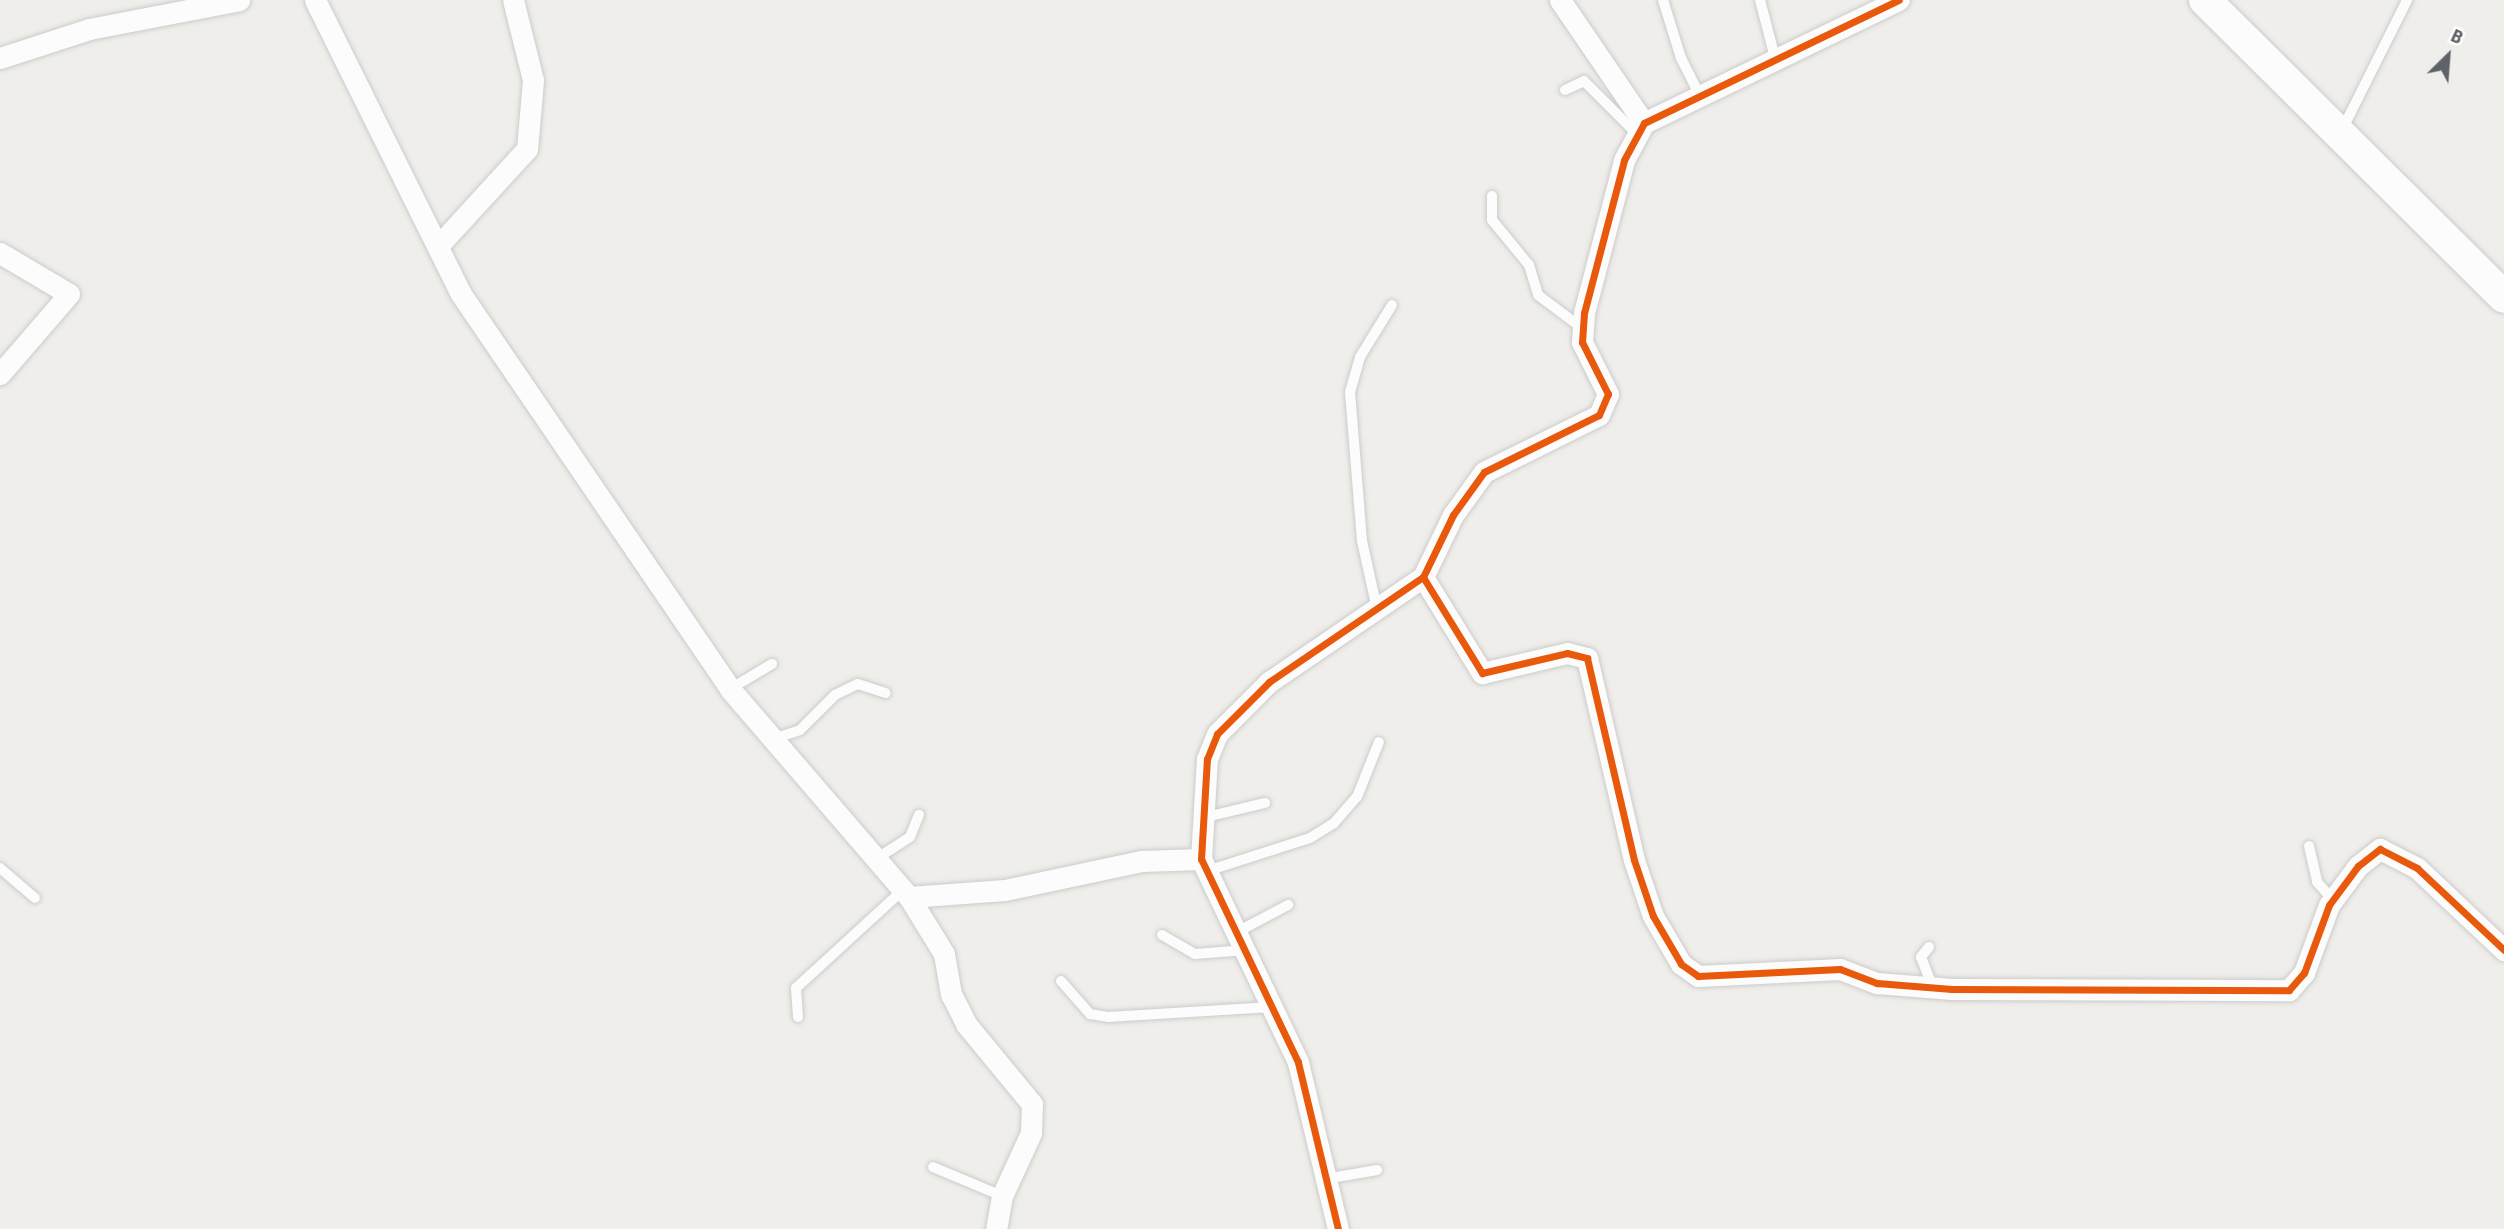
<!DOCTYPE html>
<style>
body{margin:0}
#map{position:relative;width:2504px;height:1229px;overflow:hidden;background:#efeeea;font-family:"Roboto Condensed",sans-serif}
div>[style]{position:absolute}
.roads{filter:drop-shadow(0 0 2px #cbcccc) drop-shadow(0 0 2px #cbcccc)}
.lane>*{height:10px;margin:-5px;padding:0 5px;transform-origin:5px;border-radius:5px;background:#fdfcfc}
.street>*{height:21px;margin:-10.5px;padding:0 10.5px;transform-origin:10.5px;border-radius:10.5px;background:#fdfcfc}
.secondary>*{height:32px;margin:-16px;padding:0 16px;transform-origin:16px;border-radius:16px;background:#fdfcfc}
.cycleway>*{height:7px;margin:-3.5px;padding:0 3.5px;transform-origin:3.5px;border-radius:3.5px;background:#e8590c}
span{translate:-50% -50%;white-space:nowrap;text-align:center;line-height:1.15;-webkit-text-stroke:6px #fff;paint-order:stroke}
.north{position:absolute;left:2413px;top:21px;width:70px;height:70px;-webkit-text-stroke:5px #fff;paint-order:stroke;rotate:25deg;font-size:19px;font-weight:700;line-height:28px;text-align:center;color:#5f6368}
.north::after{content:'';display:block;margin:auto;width:24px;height:32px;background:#5f6368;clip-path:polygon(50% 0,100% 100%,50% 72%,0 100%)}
</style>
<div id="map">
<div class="roads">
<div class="lane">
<i style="left:1663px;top:0;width:61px;rotate:72.8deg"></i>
<i style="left:1681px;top:58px;width:40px;rotate:63.4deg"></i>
<i style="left:1760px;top:0;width:60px;rotate:75.5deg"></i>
<i style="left:1565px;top:90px;width:21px;rotate:-25deg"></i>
<i style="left:1584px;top:81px;width:76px;rotate:45deg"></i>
<i style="left:2341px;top:132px;width:148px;rotate:-63.4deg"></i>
<i style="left:1492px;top:196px;width:24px;rotate:90deg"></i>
<i style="left:1492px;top:220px;width:58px;rotate:50.6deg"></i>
<i style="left:1529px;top:265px;width:31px;rotate:73deg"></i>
<i style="left:1538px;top:295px;width:55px;rotate:36.9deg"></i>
<i style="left:1377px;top:609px;width:70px;rotate:-102.4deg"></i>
<i style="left:1362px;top:541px;width:149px;rotate:-94.6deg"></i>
<i style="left:1350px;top:392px;width:36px;rotate:-74deg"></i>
<i style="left:1360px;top:357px;width:61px;rotate:-58.4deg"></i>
<i style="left:730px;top:689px;width:49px;rotate:-30.8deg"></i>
<i style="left:773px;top:739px;width:28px;rotate:-18deg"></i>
<i style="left:800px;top:730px;width:49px;rotate:-45deg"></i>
<i style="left:835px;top:695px;width:25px;rotate:-26deg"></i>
<i style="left:858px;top:684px;width:29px;rotate:18deg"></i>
<i style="left:1202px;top:818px;width:65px;rotate:-13.4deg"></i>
<i style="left:2309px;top:846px;width:37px;rotate:77deg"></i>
<i style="left:2317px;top:882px;width:24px;rotate:48deg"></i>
<i style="left:876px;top:859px;width:40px;rotate:-32.9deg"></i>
<i style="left:910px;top:837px;width:24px;rotate:-68deg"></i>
<i style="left:0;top:868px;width:46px;rotate:40.6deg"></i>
<i style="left:1207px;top:871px;width:108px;rotate:-17.8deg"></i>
<i style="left:1310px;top:838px;width:28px;rotate:-32deg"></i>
<i style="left:1334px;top:823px;width:35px;rotate:-49deg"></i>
<i style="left:1357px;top:797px;width:59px;rotate:-68.2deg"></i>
<i style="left:1237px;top:932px;width:58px;rotate:-27.9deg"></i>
<i style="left:1162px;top:935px;width:38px;rotate:30deg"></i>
<i style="left:1195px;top:954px;width:51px;rotate:-4.5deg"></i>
<i style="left:1929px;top:947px;width:13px;rotate:129deg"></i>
<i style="left:1921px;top:957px;width:33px;rotate:69deg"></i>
<i style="left:1061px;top:981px;width:44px;rotate:48.7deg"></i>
<i style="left:1090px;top:1014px;width:18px;rotate:9deg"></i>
<i style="left:1108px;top:1017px;width:164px;rotate:-3.5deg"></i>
<i style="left:798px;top:1017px;width:29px;rotate:-94deg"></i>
<i style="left:796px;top:988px;width:145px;rotate:-42.5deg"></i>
<i style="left:933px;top:1167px;width:75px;rotate:22.8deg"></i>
<i style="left:1325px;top:1179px;width:53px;rotate:-9.8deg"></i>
</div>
<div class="street">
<i style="left:315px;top:0;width:328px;rotate:63.6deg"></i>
<i style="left:461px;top:294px;width:478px;rotate:55.7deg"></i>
<i style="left:730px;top:689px;width:274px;rotate:49.3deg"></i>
<i style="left:909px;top:897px;width:67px;rotate:58.4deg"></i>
<i style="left:944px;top:954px;width:41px;rotate:80.1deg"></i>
<i style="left:951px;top:994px;width:34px;rotate:63deg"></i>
<i style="left:966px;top:1024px;width:104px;rotate:50.5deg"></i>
<i style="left:1032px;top:1104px;width:29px;rotate:92deg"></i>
<i style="left:1031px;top:1133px;width:69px;rotate:114.7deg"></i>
<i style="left:1002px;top:1196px;width:34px;rotate:100deg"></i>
<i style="left:1560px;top:0;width:149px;rotate:55.7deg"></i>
<i style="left:0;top:58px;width:94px;rotate:-18deg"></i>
<i style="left:89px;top:29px;width:153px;rotate:-10.9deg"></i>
<i style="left:438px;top:246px;width:132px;rotate:-47.5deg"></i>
<i style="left:527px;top:149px;width:69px;rotate:-85deg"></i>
<i style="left:533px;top:80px;width:82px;rotate:-104deg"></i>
<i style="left:0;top:253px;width:80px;rotate:30.7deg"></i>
<i style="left:69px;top:294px;width:106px;rotate:130.8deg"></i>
<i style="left:1423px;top:577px;width:113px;rotate:58.4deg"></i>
<i style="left:1482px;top:673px;width:87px;rotate:-13.2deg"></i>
<i style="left:1567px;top:653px;width:21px;rotate:14deg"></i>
<i style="left:1587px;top:658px;width:207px;rotate:76.9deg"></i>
<i style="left:1634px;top:860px;width:59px;rotate:71.3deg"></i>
<i style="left:1653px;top:916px;width:56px;rotate:59.7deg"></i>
<i style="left:1681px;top:964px;width:21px;rotate:35deg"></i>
<i style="left:1698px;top:976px;width:142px;rotate:-2.8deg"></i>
<i style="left:1840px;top:969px;width:40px;rotate:21deg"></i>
<i style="left:1877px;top:983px;width:75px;rotate:4.6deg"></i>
<i style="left:1952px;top:989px;width:337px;rotate:0.2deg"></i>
<i style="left:2289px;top:990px;width:23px;rotate:-49deg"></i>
<i style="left:2304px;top:973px;width:72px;rotate:-69.8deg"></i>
<i style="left:2329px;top:905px;width:49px;rotate:-53.4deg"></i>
<i style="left:2358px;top:866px;width:28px;rotate:-38deg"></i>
<i style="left:2380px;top:849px;width:42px;rotate:27.2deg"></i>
<i style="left:2417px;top:868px;width:120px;rotate:43.3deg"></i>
<i style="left:909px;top:897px;width:96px;rotate:-4.2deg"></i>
<i style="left:1005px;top:890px;width:140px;rotate:-12deg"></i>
<i style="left:1142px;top:861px;width:59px;rotate:-1.9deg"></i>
<i style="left:1338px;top:1229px;width:172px;rotate:-103.5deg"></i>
<i style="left:1298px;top:1062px;width:225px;rotate:-115.5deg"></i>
<i style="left:1201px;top:859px;width:100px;rotate:-86.6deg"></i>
<i style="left:1207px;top:759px;width:27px;rotate:-68deg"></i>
<i style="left:1217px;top:734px;width:74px;rotate:-45deg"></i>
<i style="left:1269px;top:682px;width:186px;rotate:-34.3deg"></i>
<i style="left:1423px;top:577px;width:69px;rotate:-64.2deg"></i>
<i style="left:1453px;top:515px;width:53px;rotate:-54.2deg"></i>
<i style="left:1484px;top:472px;width:128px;rotate:-26.4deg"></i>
<i style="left:1599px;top:415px;width:23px;rotate:-67deg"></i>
<i style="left:1608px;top:394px;width:58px;rotate:-116.6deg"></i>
<i style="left:1582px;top:342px;width:29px;rotate:-86deg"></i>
<i style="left:1584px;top:313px;width:158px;rotate:-75.3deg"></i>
<i style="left:1624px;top:160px;width:42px;rotate:-61.6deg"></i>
<i style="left:1644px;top:123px;width:283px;rotate:-25.8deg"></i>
</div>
<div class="secondary">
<i style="left:2205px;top:0;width:421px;rotate:44.8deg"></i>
</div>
</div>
<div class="cycleway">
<i style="left:1423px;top:577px;width:113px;rotate:58.4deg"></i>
<i style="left:1482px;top:673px;width:87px;rotate:-13.2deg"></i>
<i style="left:1567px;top:653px;width:21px;rotate:14deg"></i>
<i style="left:1587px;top:658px;width:207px;rotate:76.9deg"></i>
<i style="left:1634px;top:860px;width:59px;rotate:71.3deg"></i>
<i style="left:1653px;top:916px;width:56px;rotate:59.7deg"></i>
<i style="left:1681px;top:964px;width:21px;rotate:35deg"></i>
<i style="left:1698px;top:976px;width:142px;rotate:-2.8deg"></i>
<i style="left:1840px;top:969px;width:40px;rotate:21deg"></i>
<i style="left:1877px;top:983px;width:75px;rotate:4.6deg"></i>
<i style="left:1952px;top:989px;width:337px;rotate:0.2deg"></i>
<i style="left:2289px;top:990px;width:23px;rotate:-49deg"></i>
<i style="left:2304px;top:973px;width:72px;rotate:-69.8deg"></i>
<i style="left:2329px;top:905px;width:49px;rotate:-53.4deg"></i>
<i style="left:2358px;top:866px;width:28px;rotate:-38deg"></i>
<i style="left:2380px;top:849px;width:42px;rotate:27.2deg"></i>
<i style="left:2417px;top:868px;width:120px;rotate:43.3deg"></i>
<i style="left:1338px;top:1229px;width:172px;rotate:-103.5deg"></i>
<i style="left:1298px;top:1062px;width:225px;rotate:-115.5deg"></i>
<i style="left:1201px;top:859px;width:100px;rotate:-86.6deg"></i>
<i style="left:1207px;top:759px;width:27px;rotate:-68deg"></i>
<i style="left:1217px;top:734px;width:74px;rotate:-45deg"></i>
<i style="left:1269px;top:682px;width:186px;rotate:-34.3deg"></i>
<i style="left:1423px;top:577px;width:69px;rotate:-64.2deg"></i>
<i style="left:1453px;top:515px;width:53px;rotate:-54.2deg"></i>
<i style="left:1484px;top:472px;width:128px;rotate:-26.4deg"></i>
<i style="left:1599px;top:415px;width:23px;rotate:-67deg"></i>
<i style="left:1608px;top:394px;width:58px;rotate:-116.6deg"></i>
<i style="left:1582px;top:342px;width:29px;rotate:-86deg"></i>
<i style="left:1584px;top:313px;width:158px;rotate:-75.3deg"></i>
<i style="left:1624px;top:160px;width:42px;rotate:-61.6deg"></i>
<i style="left:1644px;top:123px;width:283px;rotate:-25.8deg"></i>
</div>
<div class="north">B</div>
</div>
